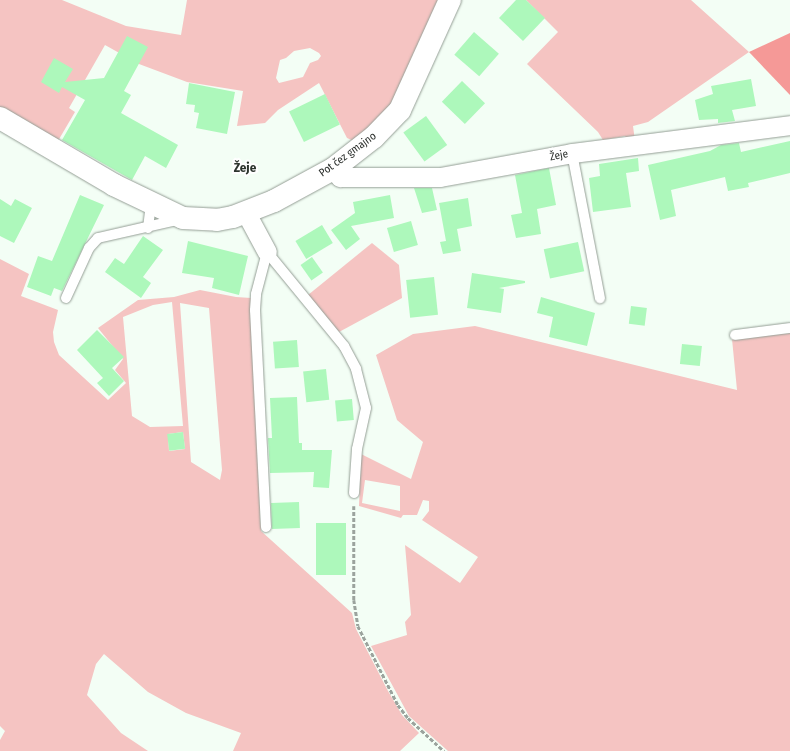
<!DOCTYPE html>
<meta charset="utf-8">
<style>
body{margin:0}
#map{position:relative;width:790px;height:751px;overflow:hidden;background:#f3fef5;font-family:"Fira Sans Condensed",sans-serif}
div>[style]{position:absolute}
.green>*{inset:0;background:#f5c4c2}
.forest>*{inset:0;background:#f59997}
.building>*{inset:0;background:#adf8bb;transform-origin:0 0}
.path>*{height:2.5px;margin-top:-1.25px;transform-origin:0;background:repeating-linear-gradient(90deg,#9ba39d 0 4px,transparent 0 6px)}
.roads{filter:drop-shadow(0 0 1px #949e95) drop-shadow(0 0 1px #949e95)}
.service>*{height:10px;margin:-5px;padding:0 5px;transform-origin:5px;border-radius:5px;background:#fff}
.minor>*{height:19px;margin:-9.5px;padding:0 9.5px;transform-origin:9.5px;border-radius:9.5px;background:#fff}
.tertiary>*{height:22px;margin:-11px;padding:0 11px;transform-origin:11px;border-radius:11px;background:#fff}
span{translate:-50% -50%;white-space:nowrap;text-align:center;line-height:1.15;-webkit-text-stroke:4px #fff;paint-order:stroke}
.street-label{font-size:11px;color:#2c302d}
.quarter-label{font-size:13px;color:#2d352e;font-weight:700}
</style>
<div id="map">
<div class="green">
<i style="clip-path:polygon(evenodd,0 0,62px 0,126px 26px,181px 35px,187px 0,442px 0,391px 107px,356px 142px,347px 138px,319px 83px,278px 110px,265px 123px,237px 126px,243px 91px,187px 82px,139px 64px,105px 45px,69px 108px,75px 112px,55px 146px,0 113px,0 0,310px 48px,319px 53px,321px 56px,318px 60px,310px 63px,303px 77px,279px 83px,276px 78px,280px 60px,286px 58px,294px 51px,310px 48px)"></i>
<i style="clip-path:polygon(526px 0,691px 0,749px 52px,648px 122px,633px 126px,635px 141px,630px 142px,625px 136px,603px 140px,598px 132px,527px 64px,558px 32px)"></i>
<i style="clip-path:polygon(372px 243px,399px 265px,402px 298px,339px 332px,308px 295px)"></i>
<i style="clip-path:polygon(evenodd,0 259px,29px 274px,21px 296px,58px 310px,53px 332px,54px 342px,59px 355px,108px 400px,126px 383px,115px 370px,123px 359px,98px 328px,138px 300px,174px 297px,200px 290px,236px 297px,251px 298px,261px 531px,352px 613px,356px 629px,388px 691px,402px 715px,419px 733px,400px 751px,233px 751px,241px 733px,186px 713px,148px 692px,104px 654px,96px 664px,87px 695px,121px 733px,148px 751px,0 751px,0 740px,5px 731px,0 726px,0 259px,172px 302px,183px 426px,150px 427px,132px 416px,123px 317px,153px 305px,172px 302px,0 259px,180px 303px,209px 308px,222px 470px,220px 480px,191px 462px,180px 303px,0 259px,183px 432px,185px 449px,169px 451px,168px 434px,183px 432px)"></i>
<i style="clip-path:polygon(evenodd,475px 326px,737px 390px,732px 339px,790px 333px,790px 751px,448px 751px,409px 716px,371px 646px,407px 635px,405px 622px,411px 615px,405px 545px,460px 583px,478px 557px,422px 520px,429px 511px,429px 501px,423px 500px,417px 515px,403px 515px,401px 518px,359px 506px,361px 454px,411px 479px,423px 442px,397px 420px,376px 355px,413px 334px,475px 326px,365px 480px,400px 486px,400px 511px,362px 503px,365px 480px)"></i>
</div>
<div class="forest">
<i style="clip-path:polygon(790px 33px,790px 95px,749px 52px)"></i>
</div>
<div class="building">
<i style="clip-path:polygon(516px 0,526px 0,545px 18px,523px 41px,499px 18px)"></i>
<i style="left:474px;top:32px;width:33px;height:30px;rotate:41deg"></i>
<i style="clip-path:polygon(127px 36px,148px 47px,124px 91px,131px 95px,121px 113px,178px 145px,166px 168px,145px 156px,132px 180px,62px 140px,85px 100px,62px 87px,59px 93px,41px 82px,54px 58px,73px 69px,65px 82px,104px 78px)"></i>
<i style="clip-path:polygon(751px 79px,756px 106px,732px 110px,735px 121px,718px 123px,718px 119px,699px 120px,695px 100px,713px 94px,711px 86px)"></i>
<i style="left:462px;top:81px;width:32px;height:29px;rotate:44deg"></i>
<i style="clip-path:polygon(189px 83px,235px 92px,227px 134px,196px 128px,199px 113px,194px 112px,195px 105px,186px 104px)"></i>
<i style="left:325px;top:94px;width:34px;height:40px;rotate:64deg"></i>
<i style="left:426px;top:116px;width:36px;height:28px;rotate:54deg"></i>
<i style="clip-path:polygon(790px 141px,790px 173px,748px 183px,749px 187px,728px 191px,725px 177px,671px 190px,676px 216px,660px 220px,648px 165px,710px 151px,721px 145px,739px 143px,741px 152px)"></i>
<i style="clip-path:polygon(638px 158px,639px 171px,626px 173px,631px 207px,593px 212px,589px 178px,600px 176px,599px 164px)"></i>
<i style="clip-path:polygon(549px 168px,556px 205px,537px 209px,541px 234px,516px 238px,511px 215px,522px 213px,515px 175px)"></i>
<i style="clip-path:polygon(414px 188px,432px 188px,437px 210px,422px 213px)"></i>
<i style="clip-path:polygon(80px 195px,104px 205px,62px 291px,54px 288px,51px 296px,27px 287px,38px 256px,52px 261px)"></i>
<i style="clip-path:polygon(390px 195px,394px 218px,351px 226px,360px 239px,346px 250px,331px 230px,355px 213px,353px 202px)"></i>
<i style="clip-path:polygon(468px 198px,472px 226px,457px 229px,461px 251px,443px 254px,440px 242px,446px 241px,439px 203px)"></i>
<i style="clip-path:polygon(0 199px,11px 206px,15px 199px,32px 208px,14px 243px,0 236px)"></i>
<i style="left:411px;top:221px;width:25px;height:25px;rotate:74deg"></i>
<i style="left:322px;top:225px;width:21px;height:31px;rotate:59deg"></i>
<i style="clip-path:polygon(143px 236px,163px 250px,143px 277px,151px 283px,141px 298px,105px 272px,115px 258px,124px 264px)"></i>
<i style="clip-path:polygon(188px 241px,248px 256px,239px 295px,212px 288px,214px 278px,182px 273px)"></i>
<i style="left:578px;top:242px;width:30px;height:35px;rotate:78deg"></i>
<i style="left:312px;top:257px;width:19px;height:14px;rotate:55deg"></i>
<i style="clip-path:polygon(472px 273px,525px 281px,525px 283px,499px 288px,504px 289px,501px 313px,467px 308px)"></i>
<i style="left:434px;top:277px;width:38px;height:28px;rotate:84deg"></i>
<i style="clip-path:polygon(541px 297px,595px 313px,587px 346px,549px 337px,553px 317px,537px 313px)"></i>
<i style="left:631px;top:306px;width:16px;height:18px;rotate:7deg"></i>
<i style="clip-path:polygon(97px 330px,124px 357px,112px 368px,124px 381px,109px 396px,97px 383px,103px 378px,77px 350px)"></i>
<i style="left:297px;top:340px;width:27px;height:24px;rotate:86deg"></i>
<i style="left:682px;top:344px;width:20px;height:20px;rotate:6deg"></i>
<i style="left:326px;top:369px;width:31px;height:23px;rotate:84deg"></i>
<i style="clip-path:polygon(297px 397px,299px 443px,302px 443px,302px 450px,332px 450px,329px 488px,313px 487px,314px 472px,270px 473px,268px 438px,272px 438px,270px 398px)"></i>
<i style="left:352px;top:399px;width:21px;height:17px;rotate:85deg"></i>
<i style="left:183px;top:432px;width:17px;height:16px;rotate:83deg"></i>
<i style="left:299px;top:502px;width:26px;height:28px;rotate:88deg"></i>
<i style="left:316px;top:523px;width:30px;height:52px"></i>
</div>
<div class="path">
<i style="left:354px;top:506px;width:94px;rotate:90deg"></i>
<i style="left:354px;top:600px;width:26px;rotate:81deg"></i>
<i style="left:358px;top:626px;width:89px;rotate:63.1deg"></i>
<i style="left:398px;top:705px;width:16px;rotate:52deg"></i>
<i style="left:408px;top:718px;width:49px;rotate:42.5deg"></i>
</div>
<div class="roads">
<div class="service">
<i style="left:572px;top:153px;width:148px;rotate:79.1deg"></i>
<i style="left:148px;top:228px;width:23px;rotate:-83deg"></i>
<i style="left:267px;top:252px;width:122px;rotate:50.7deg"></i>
<i style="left:344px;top:346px;width:26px;rotate:62deg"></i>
<i style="left:356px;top:369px;width:40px;rotate:75.6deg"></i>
<i style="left:366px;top:408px;width:42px;rotate:102.4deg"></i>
<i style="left:357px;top:449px;width:44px;rotate:93.9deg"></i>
<i style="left:66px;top:298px;width:55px;rotate:-65.3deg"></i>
<i style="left:89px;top:248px;width:13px;rotate:-48deg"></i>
<i style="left:98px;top:238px;width:85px;rotate:-12.9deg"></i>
<i style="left:735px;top:335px;width:55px;rotate:-7.3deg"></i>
<i style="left:266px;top:527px;width:217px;rotate:-92.9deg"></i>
<i style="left:255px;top:310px;width:16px;rotate:-86deg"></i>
<i style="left:256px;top:294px;width:43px;rotate:-75.3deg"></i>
</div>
<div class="minor">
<i style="left:333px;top:169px;width:11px;rotate:49deg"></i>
<i style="left:340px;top:177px;width:100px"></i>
<i style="left:440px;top:177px;width:134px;rotate:-10.3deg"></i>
<i style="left:572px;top:153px;width:220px;rotate:-7.3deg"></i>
<i style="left:246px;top:213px;width:44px;rotate:61.7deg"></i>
</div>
<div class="tertiary">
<i style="left:0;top:118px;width:132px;rotate:30.4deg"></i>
<i style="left:114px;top:185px;width:76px;rotate:25.6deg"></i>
<i style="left:183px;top:218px;width:34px;rotate:3deg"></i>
<i style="left:217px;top:220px;width:16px;rotate:-11deg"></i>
<i style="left:233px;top:217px;width:44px;rotate:-21.3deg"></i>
<i style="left:274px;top:201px;width:67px;rotate:-28.5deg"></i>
<i style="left:333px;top:169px;width:52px;rotate:-38deg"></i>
<i style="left:374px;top:137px;width:37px;rotate:-46deg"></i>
<i style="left:400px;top:110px;width:121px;rotate:-65.6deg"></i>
</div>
</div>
<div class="street-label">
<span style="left:348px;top:155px;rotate:-36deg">Pot čez gmajno</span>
<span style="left:559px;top:156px;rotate:-11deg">Žeje</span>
</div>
<div class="quarter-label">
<span style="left:245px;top:168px">Žeje</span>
</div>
</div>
